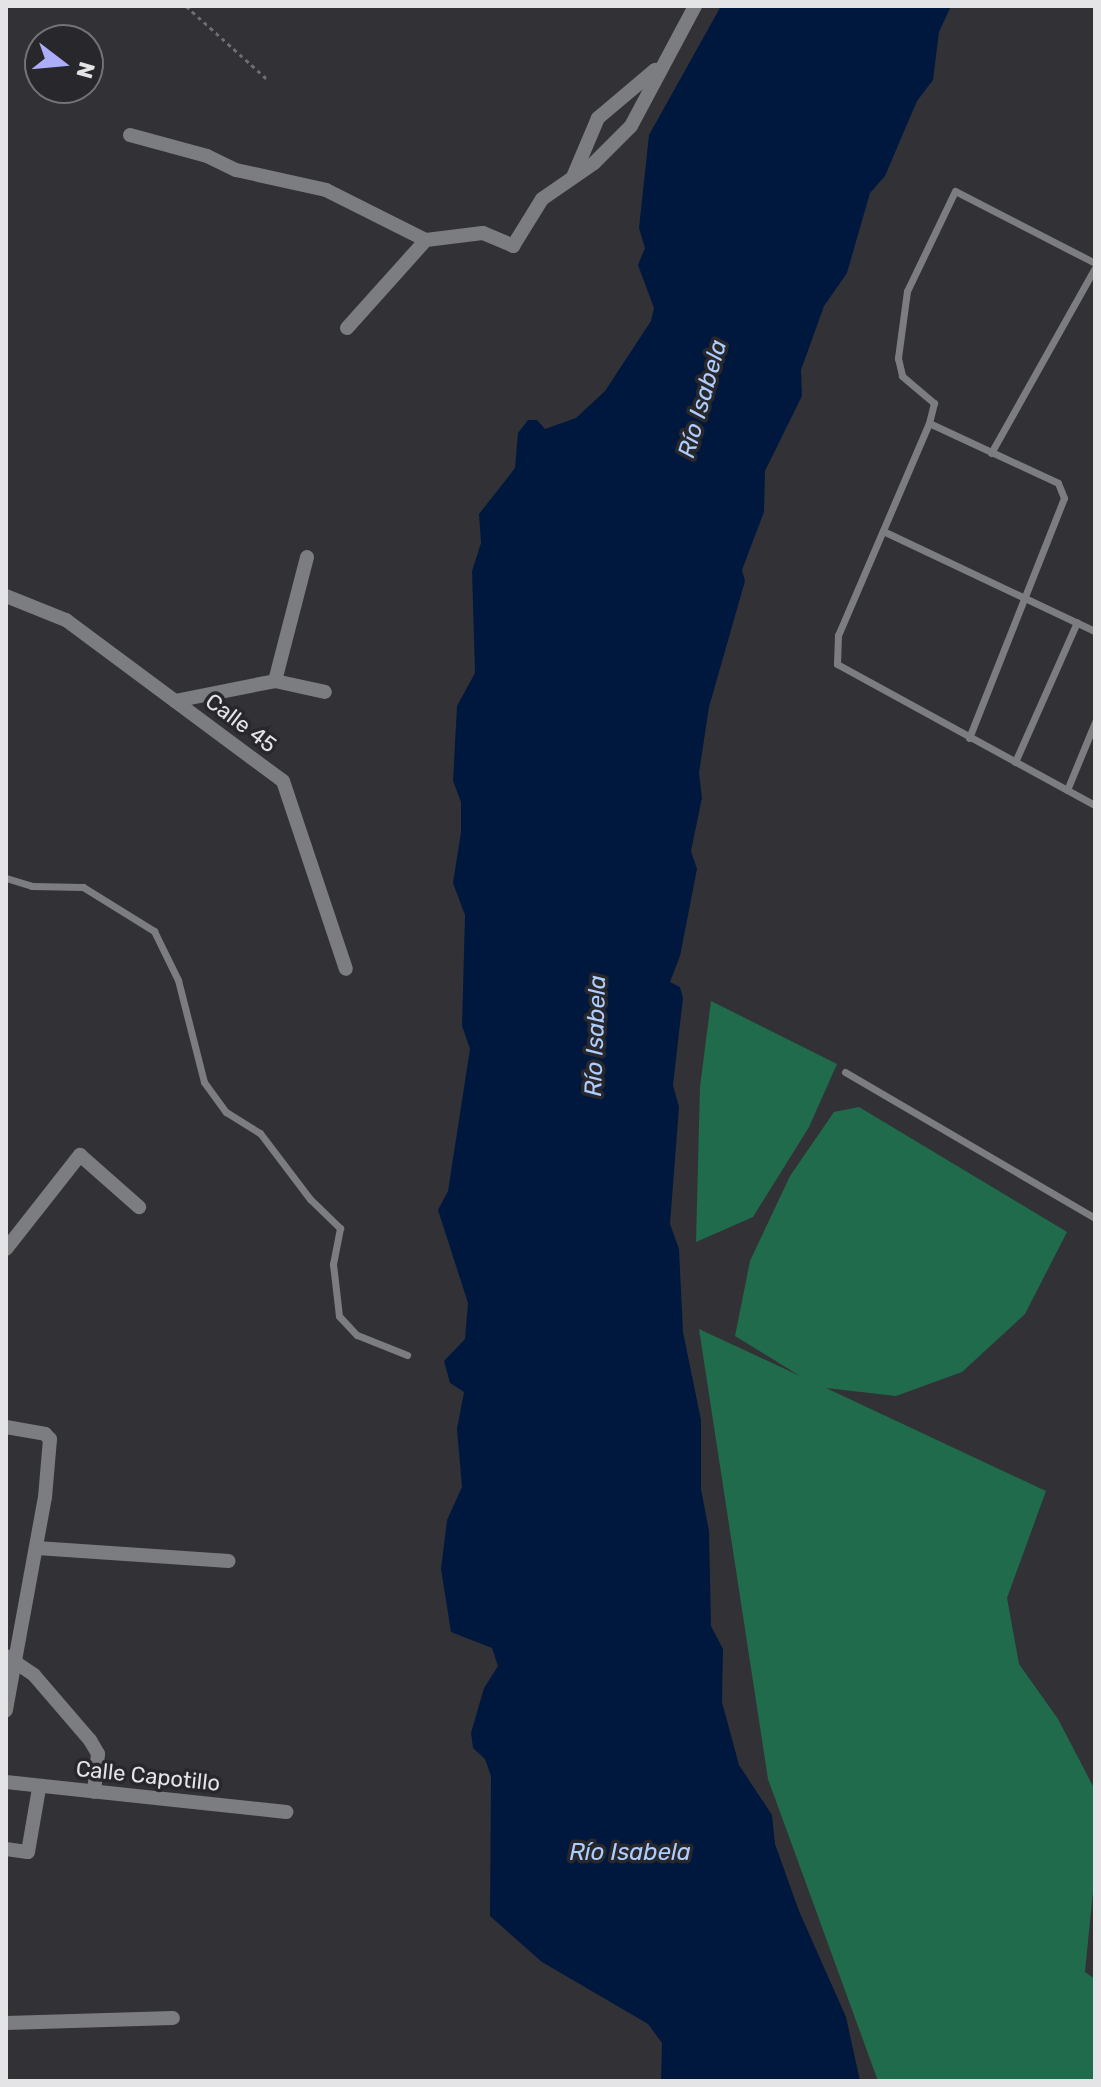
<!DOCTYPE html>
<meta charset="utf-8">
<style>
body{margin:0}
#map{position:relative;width:1101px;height:2087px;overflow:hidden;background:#323236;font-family:Rubik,sans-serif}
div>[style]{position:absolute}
.green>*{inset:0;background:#1f6b4b}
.water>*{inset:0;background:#01183e}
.path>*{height:3px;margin-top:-1.5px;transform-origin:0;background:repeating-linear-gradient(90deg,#6e6e72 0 4px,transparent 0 8px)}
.service>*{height:7px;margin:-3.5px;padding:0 3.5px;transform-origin:3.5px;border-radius:3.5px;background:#7c7d81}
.minor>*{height:14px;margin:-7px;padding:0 7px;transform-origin:7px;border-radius:7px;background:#7c7d81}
span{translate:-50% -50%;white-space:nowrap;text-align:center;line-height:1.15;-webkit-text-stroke:7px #28282c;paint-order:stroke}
.street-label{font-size:22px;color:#e4e4e7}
.water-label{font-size:24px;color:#adcdfe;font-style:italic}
.frame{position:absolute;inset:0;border:8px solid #e4e4e7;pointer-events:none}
.north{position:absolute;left:24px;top:24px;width:80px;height:80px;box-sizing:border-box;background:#28282c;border:2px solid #737377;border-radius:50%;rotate:106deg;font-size:22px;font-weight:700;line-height:32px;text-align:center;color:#e4e4e7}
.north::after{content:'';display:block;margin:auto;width:28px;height:36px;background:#adaefb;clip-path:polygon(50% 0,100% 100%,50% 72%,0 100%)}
</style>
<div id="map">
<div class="green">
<i style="clip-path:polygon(711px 1001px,837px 1064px,809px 1127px,753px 1217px,696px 1242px,700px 1087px)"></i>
<i style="clip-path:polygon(859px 1107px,1067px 1232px,1025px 1314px,962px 1372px,896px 1396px,826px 1388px,1046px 1491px,1007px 1598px,1019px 1664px,1058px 1719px,1095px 1790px,1095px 1871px,1085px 1972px,1095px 1979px,1095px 2081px,878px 2081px,768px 1779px,699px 1329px,800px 1376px,735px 1336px,750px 1261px,790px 1176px,834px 1112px)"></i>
</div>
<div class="water">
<i style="clip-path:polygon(721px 6px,951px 6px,939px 32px,933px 80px,917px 101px,885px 176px,870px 193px,847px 273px,824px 306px,801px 370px,802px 396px,765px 471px,764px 512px,742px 570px,745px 581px,709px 707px,699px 773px,702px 798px,691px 851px,697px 869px,680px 956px,670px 982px,680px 987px,683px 998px,673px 1085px,679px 1107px,670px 1224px,679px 1249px,683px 1332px,701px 1420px,701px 1489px,709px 1531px,711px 1626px,723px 1649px,722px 1702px,739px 1765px,772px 1815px,775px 1844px,799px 1911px,846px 2017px,860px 2081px,661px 2081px,662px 2043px,648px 2024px,542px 1962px,490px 1916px,491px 1776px,485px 1759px,473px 1748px,471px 1733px,484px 1688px,498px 1666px,492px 1648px,451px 1632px,441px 1569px,447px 1520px,462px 1487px,457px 1429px,464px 1392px,450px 1383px,444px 1361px,465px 1339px,468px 1303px,438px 1210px,448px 1191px,470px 1049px,462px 1026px,465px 915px,453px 883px,461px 832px,461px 802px,453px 781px,457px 706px,475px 673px,472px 571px,481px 543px,479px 514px,515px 468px,518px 433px,528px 420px,537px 420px,545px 429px,576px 418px,605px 391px,651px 321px,654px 308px,638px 265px,645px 248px,639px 228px,649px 135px)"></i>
</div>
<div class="path">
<i style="left:186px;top:6px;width:108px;rotate:42deg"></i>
</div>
<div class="service">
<i style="left:1095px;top:263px;width:157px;rotate:-152.8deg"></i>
<i style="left:955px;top:191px;width:111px;rotate:115.6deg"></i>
<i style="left:907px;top:291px;width:68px;rotate:97.7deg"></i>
<i style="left:898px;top:358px;width:18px;rotate:77deg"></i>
<i style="left:902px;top:376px;width:42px;rotate:40.2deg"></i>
<i style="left:934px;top:403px;width:21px;rotate:104deg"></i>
<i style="left:929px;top:423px;width:231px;rotate:113.2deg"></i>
<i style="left:838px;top:635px;width:29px;rotate:92deg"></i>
<i style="left:837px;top:664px;width:294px;rotate:28.7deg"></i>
<i style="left:929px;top:423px;width:142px;rotate:24.9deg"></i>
<i style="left:1058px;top:483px;width:16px;rotate:68deg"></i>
<i style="left:1064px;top:498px;width:258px;rotate:111.6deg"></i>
<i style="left:991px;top:453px;width:212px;rotate:-60.7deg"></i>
<i style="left:883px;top:531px;width:234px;rotate:25.3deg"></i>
<i style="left:1015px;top:762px;width:153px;rotate:-66.1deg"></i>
<i style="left:1067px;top:790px;width:74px;rotate:-67.6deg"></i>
<i style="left:6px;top:878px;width:27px;rotate:17deg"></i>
<i style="left:32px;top:886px;width:51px;rotate:1.1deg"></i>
<i style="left:83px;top:887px;width:84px;rotate:31.8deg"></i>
<i style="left:154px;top:931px;width:55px;rotate:63.9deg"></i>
<i style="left:178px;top:980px;width:105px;rotate:75.7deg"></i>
<i style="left:204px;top:1082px;width:37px;rotate:54deg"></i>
<i style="left:226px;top:1112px;width:40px;rotate:32deg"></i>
<i style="left:260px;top:1133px;width:83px;rotate:52.9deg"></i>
<i style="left:310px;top:1199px;width:42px;rotate:44deg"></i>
<i style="left:340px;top:1228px;width:37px;rotate:101deg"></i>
<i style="left:333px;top:1264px;width:52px;rotate:83.4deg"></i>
<i style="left:339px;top:1316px;width:26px;rotate:47deg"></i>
<i style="left:357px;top:1335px;width:54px;rotate:21.8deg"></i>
<i style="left:845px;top:1072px;width:290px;rotate:30.3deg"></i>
</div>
<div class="minor">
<i style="left:130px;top:135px;width:80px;rotate:15.3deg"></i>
<i style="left:207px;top:156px;width:32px;rotate:26deg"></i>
<i style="left:236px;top:170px;width:92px;rotate:12.5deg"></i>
<i style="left:326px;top:190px;width:112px;rotate:26.6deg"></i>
<i style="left:426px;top:240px;width:57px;rotate:-7deg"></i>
<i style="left:483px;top:233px;width:33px;rotate:23deg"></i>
<i style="left:513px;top:246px;width:55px;rotate:-58.3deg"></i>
<i style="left:542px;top:199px;width:63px;rotate:-34.7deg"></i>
<i style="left:594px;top:163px;width:52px;rotate:-45deg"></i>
<i style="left:631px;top:126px;width:136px;rotate:-61.9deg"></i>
<i style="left:573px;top:177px;width:64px;rotate:-67deg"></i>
<i style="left:598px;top:118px;width:75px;rotate:-40.1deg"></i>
<i style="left:347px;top:328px;width:118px;rotate:-48.1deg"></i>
<i style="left:6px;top:596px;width:65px;rotate:21.8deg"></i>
<i style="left:66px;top:620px;width:270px;rotate:36.6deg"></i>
<i style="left:283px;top:781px;width:198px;rotate:71.5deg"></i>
<i style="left:275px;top:681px;width:51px;rotate:12.4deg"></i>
<i style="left:175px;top:701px;width:102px;rotate:-11.3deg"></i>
<i style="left:275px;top:681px;width:128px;rotate:-75.5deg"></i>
<i style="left:6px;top:1249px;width:120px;rotate:-51.8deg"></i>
<i style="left:80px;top:1155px;width:79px;rotate:41.4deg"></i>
<i style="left:6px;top:1427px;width:40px;rotate:10deg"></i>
<i style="left:45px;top:1434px;width:7px;rotate:45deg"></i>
<i style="left:50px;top:1439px;width:58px;rotate:94.9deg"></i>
<i style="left:45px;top:1497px;width:217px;rotate:100.4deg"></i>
<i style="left:37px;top:1548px;width:192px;rotate:3.9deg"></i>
<i style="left:6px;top:1656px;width:34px;rotate:34deg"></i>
<i style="left:34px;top:1675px;width:86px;rotate:49.3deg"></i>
<i style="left:90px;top:1740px;width:16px;rotate:60deg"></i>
<i style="left:98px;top:1754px;width:38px;rotate:96deg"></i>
<i style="left:6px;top:1782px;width:282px;rotate:6.1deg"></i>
<i style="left:6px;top:1849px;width:22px;rotate:8deg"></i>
<i style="left:28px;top:1852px;width:65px;rotate:-80.2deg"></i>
<i style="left:6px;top:2023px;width:167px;rotate:-1.7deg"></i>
</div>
<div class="street-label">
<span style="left:241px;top:723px;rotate:37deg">Calle 45</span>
<span style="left:148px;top:1776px;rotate:6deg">Calle Capotillo</span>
</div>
<div class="water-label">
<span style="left:703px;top:399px;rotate:-74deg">Río Isabela</span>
<span style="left:596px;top:1036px;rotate:-88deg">Río Isabela</span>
<span style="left:630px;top:1853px">Río Isabela</span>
</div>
<div class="frame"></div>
<div class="north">N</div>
</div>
